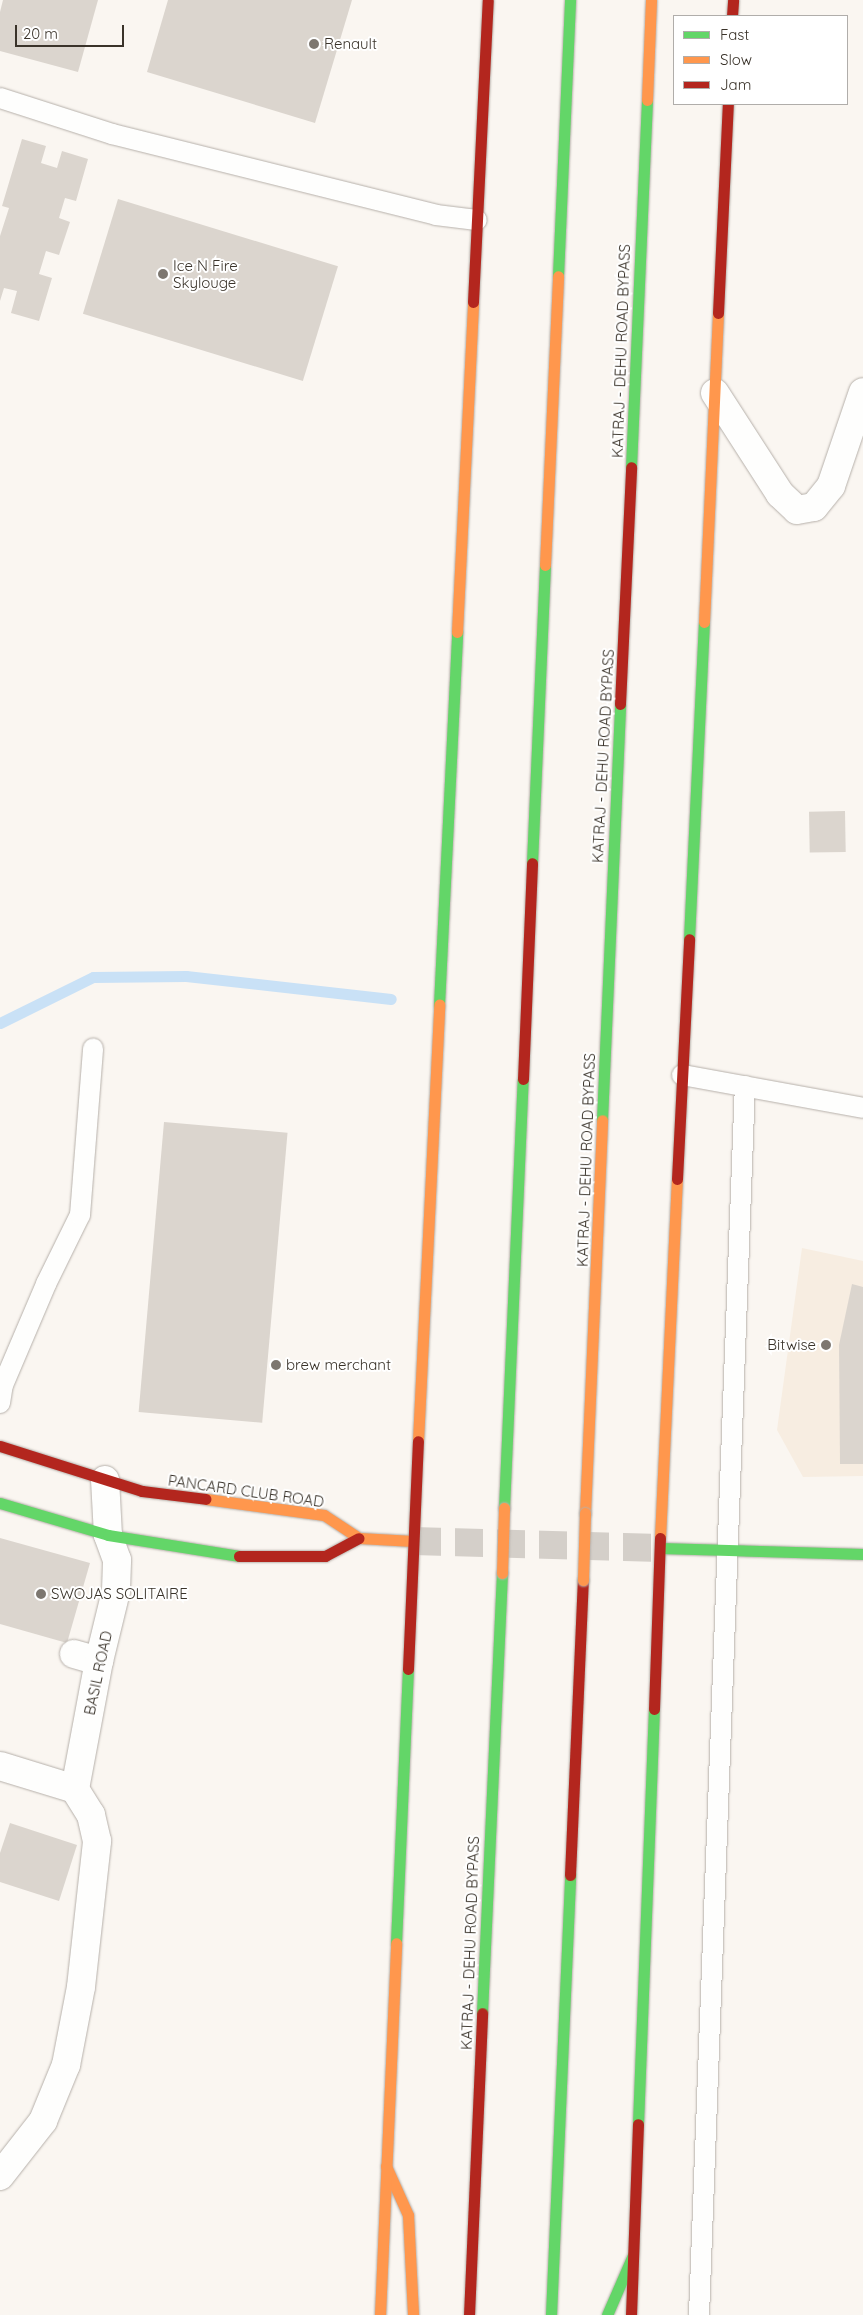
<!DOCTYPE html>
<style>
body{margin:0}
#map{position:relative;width:863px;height:2315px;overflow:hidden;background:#faf6f1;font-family:Quicksand,sans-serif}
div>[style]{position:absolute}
.built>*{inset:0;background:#f7ede1}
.stream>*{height:11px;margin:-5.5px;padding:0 5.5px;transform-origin:5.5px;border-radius:5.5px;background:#c9e1f6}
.building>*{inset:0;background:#dbd5ce;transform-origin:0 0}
.secondary-tunnel>*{height:28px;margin-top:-14px;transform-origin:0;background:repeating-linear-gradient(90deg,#d4cfc9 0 28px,transparent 0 42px)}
.roads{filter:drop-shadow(0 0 1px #b6b0aa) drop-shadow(0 0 1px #b6b0aa)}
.lane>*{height:20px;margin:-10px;padding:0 10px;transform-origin:10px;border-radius:10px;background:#fefefd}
.street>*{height:28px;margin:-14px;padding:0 14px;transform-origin:14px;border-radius:14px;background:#fefefd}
.fast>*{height:11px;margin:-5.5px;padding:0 5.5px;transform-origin:5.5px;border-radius:5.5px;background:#63d668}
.slow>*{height:11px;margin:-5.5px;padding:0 5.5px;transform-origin:5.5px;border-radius:5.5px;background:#ff974d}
.jam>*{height:11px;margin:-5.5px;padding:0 5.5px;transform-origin:5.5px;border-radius:5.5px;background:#b3261e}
.bridges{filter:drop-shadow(0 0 1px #b6b0aa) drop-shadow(0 0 1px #b6b0aa)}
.slow-bridge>*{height:11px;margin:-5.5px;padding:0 5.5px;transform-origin:5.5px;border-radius:5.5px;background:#ff974d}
.dots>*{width:14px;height:14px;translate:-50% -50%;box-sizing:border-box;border:2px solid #fff;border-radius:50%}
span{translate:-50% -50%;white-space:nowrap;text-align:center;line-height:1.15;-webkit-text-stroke:4px #fff;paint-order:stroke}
.poi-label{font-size:15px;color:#3a332a}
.left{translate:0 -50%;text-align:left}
.right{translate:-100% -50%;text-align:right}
.street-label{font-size:15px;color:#3a332a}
.legend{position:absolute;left:673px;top:15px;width:175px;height:90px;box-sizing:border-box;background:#fff;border:1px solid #b0adaa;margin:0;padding:6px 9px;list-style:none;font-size:15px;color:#3a332a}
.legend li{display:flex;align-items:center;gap:10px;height:25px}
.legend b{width:25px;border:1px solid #b0adaa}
.scale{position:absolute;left:15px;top:25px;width:109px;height:22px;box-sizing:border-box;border:2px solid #3a332a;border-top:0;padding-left:6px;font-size:15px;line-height:18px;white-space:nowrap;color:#3a332a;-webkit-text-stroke:4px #fff;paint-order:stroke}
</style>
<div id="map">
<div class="built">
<i style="clip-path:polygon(802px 1248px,863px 1261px,863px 1476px,803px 1477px,777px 1430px)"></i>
</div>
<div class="stream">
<i style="left:0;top:1023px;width:104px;rotate:-26.3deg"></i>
<i style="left:93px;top:977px;width:93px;rotate:-0.6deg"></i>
<i style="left:186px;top:976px;width:206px;rotate:6.4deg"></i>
</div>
<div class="building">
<i style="clip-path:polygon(3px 0,98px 0,78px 72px,0 51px,0 12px)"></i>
<i style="clip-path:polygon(168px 0,352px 0,315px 123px,147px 72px)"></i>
<i style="clip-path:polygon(22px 139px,46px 146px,41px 163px,57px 168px,62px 151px,88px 159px,76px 201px,65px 198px,59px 218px,70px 222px,59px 255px,46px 251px,39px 274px,52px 278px,39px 321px,11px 313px,17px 291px,4px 288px,0 301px,0 236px,9px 208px,2px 206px)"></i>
<i style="left:118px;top:199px;width:230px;height:120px;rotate:17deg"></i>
<i style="left:845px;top:811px;width:41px;height:36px;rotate:89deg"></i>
<i style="left:164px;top:1122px;width:124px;height:291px;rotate:5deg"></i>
<i style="clip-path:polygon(852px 1284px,863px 1287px,863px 1464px,840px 1464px,839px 1345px)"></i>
<i style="clip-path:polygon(0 1538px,90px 1563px,67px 1643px,0 1624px)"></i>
<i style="clip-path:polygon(10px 1823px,77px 1845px,59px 1901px,0 1882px,0 1853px)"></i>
</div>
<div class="secondary-tunnel">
<i style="left:413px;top:1541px;width:247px;rotate:1.6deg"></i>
</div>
<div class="roads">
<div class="lane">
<i style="left:0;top:98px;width:118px;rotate:17.8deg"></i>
<i style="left:112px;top:134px;width:334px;rotate:14deg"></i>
<i style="left:436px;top:215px;width:41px;rotate:7deg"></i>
<i style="left:682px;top:1075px;width:184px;rotate:10.3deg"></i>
<i style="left:0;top:1403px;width:18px;rotate:-81deg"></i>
<i style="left:3px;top:1385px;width:110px;rotate:-66.9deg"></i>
<i style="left:46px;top:1284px;width:77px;rotate:-63.8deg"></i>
<i style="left:80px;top:1215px;width:167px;rotate:-85.5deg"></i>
<i style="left:699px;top:2315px;width:1230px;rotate:-87.86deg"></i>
</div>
<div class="street">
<i style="left:715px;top:393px;width:120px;rotate:57.2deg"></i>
<i style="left:780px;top:494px;width:23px;rotate:43deg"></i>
<i style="left:797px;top:510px;width:17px;rotate:-10deg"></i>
<i style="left:814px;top:507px;width:27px;rotate:-51deg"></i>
<i style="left:831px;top:486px;width:99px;rotate:-71.2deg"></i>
<i style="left:74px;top:1654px;width:26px;rotate:16deg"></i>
<i style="left:0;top:1766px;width:78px;rotate:17deg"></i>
<i style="left:75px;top:1789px;width:130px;rotate:-79.4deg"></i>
<i style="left:99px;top:1661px;width:72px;rotate:-76.3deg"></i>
<i style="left:116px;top:1591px;width:31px;rotate:-88deg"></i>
<i style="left:117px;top:1560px;width:27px;rotate:-110deg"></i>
<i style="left:108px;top:1535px;width:55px;rotate:-93.1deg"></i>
<i style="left:0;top:2176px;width:70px;rotate:-52deg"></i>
<i style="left:43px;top:2121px;width:61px;rotate:-67.7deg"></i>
<i style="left:66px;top:2065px;width:79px;rotate:-79.1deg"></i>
<i style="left:81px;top:1987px;width:147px;rotate:-83.7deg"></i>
<i style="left:97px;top:1841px;width:27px;rotate:-103deg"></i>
<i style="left:91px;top:1815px;width:31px;rotate:-122deg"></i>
</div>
<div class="fast">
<i style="left:558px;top:276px;width:276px;rotate:-87.5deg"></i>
<i style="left:631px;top:467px;width:367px;rotate:-87.5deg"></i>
<i style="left:532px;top:863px;width:298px;rotate:-87.5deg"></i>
<i style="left:689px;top:939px;width:317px;rotate:-87.3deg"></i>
<i style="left:439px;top:1005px;width:373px;rotate:-87.2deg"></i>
<i style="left:602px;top:1120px;width:416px;rotate:-87.5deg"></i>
<i style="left:0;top:1503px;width:113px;rotate:16.5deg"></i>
<i style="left:108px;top:1535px;width:133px;rotate:9.1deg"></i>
<i style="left:504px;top:1508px;width:429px;rotate:-87.5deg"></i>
<i style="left:660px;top:1548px;width:203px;rotate:1.7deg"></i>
<i style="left:396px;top:1943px;width:274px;rotate:-87.5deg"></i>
<i style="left:482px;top:2013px;width:440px;rotate:-87.4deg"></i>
<i style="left:638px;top:2124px;width:415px;rotate:-87.8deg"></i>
<i style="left:551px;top:2315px;width:440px;rotate:-87.5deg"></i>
<i style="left:607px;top:2315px;width:65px;rotate:-66.6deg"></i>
</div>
<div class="slow">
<i style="left:647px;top:100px;width:100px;rotate:-87.7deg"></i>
<i style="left:545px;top:565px;width:289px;rotate:-87.4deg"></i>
<i style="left:704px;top:622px;width:309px;rotate:-87.4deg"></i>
<i style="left:457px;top:632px;width:330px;rotate:-87.2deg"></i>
<i style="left:418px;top:1441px;width:437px;rotate:-87.2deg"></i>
<i style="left:206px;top:1499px;width:119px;rotate:7.7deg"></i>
<i style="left:324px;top:1515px;width:42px;rotate:33.3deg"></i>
<i style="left:359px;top:1538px;width:54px;rotate:3.2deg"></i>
<i style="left:585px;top:1513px;width:393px;rotate:-87.5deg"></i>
<i style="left:660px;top:1538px;width:359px;rotate:-87.3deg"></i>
<i style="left:386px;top:2166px;width:54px;rotate:65.8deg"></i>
<i style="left:408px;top:2215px;width:100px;rotate:87.1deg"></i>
<i style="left:380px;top:2315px;width:372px;rotate:-87.5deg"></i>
</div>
<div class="jam">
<i style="left:732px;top:16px;width:16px;rotate:-86deg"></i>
<i style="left:473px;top:302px;width:302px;rotate:-87.2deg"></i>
<i style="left:718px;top:313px;width:209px;rotate:-87.3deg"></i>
<i style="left:620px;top:704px;width:237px;rotate:-87.3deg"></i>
<i style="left:523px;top:1079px;width:216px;rotate:-87.6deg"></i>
<i style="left:677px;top:1179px;width:240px;rotate:-87.1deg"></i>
<i style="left:0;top:1446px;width:149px;rotate:17.6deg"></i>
<i style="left:142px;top:1491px;width:64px;rotate:7.1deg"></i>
<i style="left:239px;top:1556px;width:86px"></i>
<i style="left:325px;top:1556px;width:38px;rotate:-28deg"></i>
<i style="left:408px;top:1669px;width:228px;rotate:-87.5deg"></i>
<i style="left:654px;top:1709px;width:171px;rotate:-88deg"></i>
<i style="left:570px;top:1875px;width:295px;rotate:-87.5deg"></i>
<i style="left:469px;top:2315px;width:302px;rotate:-87.5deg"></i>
<i style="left:631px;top:2315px;width:191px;rotate:-87.9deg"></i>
</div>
</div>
<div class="bridges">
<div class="slow-bridge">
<i style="left:502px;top:1573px;width:65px;rotate:-88.2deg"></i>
<i style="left:583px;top:1580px;width:67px;rotate:-88.3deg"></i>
</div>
</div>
<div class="dots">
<i style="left:314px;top:44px;background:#7d7770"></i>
<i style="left:163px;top:274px;background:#7d7770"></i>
<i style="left:826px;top:1345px;background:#7d7770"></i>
<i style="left:276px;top:1365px;background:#7d7770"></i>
<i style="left:41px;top:1594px;background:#7d7770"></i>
</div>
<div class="poi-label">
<span class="left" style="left:324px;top:44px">Renault</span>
<span class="left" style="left:173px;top:274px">Ice N Fire<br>Skylouge</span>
<span class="right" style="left:816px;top:1345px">Bitwise</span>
<span class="left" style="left:286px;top:1365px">brew merchant</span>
<span class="left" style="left:51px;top:1594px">SWOJAS SOLITAIRE</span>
</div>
<div class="street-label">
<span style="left:621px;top:351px;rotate:-88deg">KATRAJ - DEHU ROAD BYPASS</span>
<span style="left:603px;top:756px;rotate:-87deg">KATRAJ - DEHU ROAD BYPASS</span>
<span style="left:586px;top:1160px;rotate:-88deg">KATRAJ - DEHU ROAD BYPASS</span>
<span style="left:246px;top:1491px;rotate:8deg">PANCARD CLUB ROAD</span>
<span style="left:98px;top:1673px;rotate:-78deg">BASIL ROAD</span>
<span style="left:470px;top:1943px;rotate:-88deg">KATRAJ - DEHU ROAD BYPASS</span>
</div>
<ul class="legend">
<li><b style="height:6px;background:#63d668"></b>Fast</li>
<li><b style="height:6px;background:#ff974d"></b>Slow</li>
<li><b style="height:6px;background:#b3261e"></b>Jam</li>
</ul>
<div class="scale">20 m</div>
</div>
